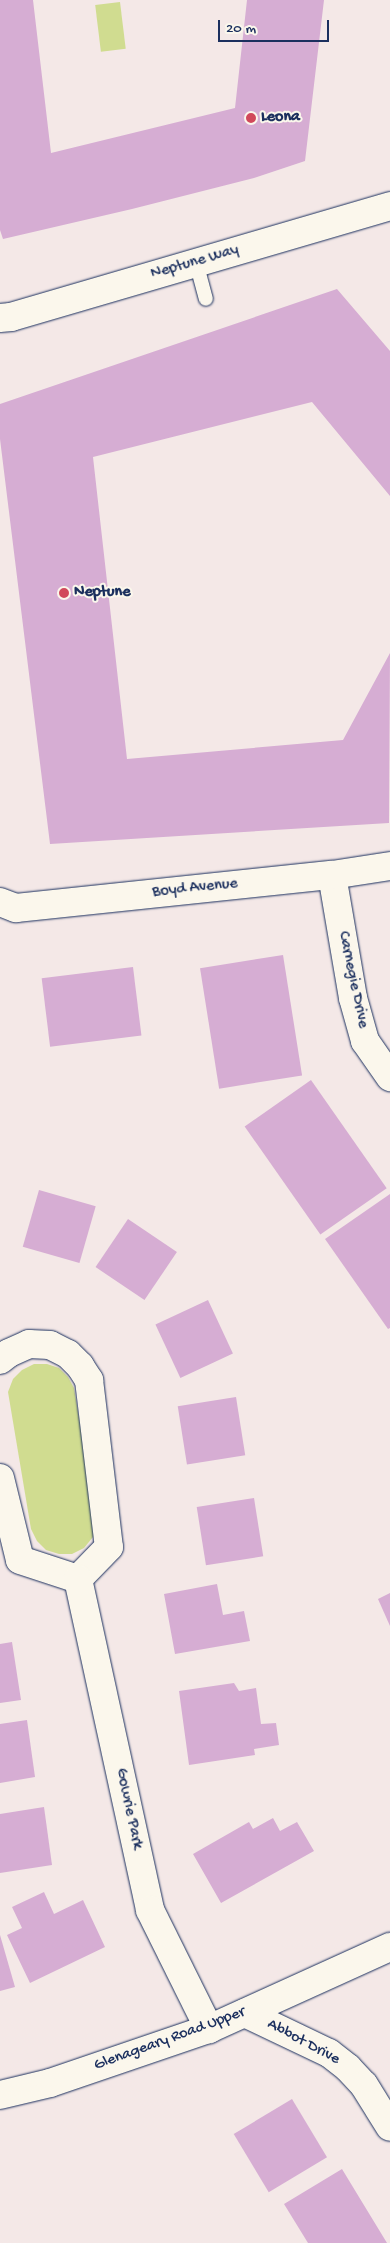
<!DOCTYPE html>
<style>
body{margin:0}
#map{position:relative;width:390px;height:2243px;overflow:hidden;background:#f4e8e7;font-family:"Gochi Hand",sans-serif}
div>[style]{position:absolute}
.green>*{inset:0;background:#d0dc90;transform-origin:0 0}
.building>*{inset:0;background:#d6add3;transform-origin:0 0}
.roads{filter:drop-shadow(0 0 1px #1b2f5e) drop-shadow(0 0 1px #1b2f5e)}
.service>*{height:14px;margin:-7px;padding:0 7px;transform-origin:7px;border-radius:7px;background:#fbf7ec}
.minor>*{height:28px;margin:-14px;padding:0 14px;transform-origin:14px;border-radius:14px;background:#fbf7ec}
.secondary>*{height:28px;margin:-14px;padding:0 14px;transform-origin:14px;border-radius:14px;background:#fbf7ec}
.dots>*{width:14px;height:14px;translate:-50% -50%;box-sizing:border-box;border:2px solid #fbf7ec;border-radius:50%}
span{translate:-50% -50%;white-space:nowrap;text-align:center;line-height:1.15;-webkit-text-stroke:4px #fbf7ec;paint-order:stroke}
.poi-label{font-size:16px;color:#1b2f5e;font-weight:700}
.left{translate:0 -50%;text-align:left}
.street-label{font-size:16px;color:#1b2f5e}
.scale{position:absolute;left:218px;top:20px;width:111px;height:22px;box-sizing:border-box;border:2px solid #1b2f5e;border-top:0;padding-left:6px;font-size:15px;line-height:18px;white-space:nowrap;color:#1b2f5e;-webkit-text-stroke:4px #fbf7ec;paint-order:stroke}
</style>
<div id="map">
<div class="green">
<i style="left:120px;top:2px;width:47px;height:25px;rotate:83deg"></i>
<i style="clip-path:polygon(34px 1364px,47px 1364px,59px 1368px,68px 1377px,74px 1388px,97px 1525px,93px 1537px,84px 1548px,72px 1554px,59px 1554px,46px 1550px,37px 1541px,31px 1529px,8px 1392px,13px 1379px,22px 1370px)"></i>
</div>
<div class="building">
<i style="clip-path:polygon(0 0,33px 0,51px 153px,235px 108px,247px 0,324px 0,305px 161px,254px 178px,132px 209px,3px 239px,0 230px)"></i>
<i style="clip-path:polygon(337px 289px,390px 351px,390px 496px,312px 402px,93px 457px,127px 759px,343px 740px,390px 653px,389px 823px,50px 844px,0 439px,0 404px)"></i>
<i style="left:283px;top:955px;width:122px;height:84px;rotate:81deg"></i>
<i style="left:133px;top:967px;width:69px;height:92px;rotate:83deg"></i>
<i style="left:311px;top:1080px;width:132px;height:81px;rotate:55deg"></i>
<i style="left:39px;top:1190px;width:59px;height:59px;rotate:16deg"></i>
<i style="clip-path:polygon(390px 1194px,390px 1328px,388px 1329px,325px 1239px)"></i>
<i style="left:128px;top:1219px;width:59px;height:58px;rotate:34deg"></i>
<i style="left:208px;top:1300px;width:59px;height:58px;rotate:65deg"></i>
<i style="left:236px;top:1397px;width:59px;height:59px;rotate:81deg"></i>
<i style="left:254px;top:1498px;width:59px;height:58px;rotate:81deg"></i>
<i style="clip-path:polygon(217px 1584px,223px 1615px,244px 1611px,250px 1641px,175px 1654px,164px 1594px)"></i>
<i style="clip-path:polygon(390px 1593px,390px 1626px,378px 1599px)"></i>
<i style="clip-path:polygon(12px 1642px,21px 1700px,0 1703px,0 1644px)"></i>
<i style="clip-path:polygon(234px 1683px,239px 1691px,256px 1688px,261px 1724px,276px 1723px,279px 1745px,254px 1749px,255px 1755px,189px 1765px,179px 1691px)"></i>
<i style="clip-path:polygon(27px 1720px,35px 1777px,0 1783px,0 1724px)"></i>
<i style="clip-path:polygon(44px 1807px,52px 1865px,0 1873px,0 1814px)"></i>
<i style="clip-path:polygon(273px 1818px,280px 1831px,297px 1822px,314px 1851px,221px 1903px,193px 1854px,249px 1822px,253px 1829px)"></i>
<i style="clip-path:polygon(44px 1892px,54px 1914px,83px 1900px,105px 1947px,30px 1983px,7px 1935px,22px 1928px,12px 1907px)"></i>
<i style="clip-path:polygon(0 1935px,15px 1987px,0 1991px)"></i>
<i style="left:292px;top:2099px;width:68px;height:68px;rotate:59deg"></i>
<i style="clip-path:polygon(342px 2169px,359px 2197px,387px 2243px,308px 2243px,284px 2204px)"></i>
</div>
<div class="roads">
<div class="service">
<i style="left:196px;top:262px;width:38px;rotate:75deg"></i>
</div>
<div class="minor">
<i style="left:0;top:318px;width:11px;rotate:-5deg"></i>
<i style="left:11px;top:317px;width:395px;rotate:-16.3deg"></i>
<i style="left:332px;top:875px;width:125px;rotate:80.3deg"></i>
<i style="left:353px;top:998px;width:45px;rotate:74.4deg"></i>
<i style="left:365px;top:1041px;width:44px;rotate:55.2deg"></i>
<i style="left:0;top:902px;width:17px;rotate:21deg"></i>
<i style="left:16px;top:908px;width:318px;rotate:-6deg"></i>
<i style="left:332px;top:875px;width:59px;rotate:-8.8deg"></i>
<i style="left:0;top:1360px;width:11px;rotate:-38deg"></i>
<i style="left:9px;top:1353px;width:22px;rotate:-24deg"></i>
<i style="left:29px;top:1344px;width:21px;rotate:3deg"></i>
<i style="left:50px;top:1345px;width:20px;rotate:27deg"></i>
<i style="left:68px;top:1354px;width:17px;rotate:45deg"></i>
<i style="left:80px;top:1366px;width:17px;rotate:57deg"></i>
<i style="left:89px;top:1380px;width:168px;rotate:83.2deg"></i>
<i style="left:109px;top:1547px;width:45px;rotate:134.1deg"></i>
<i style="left:0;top:1478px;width:84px;rotate:76.3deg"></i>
<i style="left:20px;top:1560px;width:61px;rotate:18.1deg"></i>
<i style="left:78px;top:1579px;width:339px;rotate:77.7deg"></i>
<i style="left:150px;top:1910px;width:133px;rotate:63.6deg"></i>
<i style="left:245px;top:2013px;width:93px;rotate:25.5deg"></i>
<i style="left:329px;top:2053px;width:24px;rotate:38deg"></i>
<i style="left:348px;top:2068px;width:23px;rotate:47deg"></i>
<i style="left:364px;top:2085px;width:49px;rotate:58.2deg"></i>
</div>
<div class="secondary">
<i style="left:0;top:2095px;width:51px;rotate:-13.5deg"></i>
<i style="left:50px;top:2083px;width:168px;rotate:-18.8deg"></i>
<i style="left:209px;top:2029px;width:199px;rotate:-24.4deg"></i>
</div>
</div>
<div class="dots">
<i style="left:251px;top:118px;background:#d1495b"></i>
<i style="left:64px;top:593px;background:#d1495b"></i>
</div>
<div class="poi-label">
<span class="left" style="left:261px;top:118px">Leona</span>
<span class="left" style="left:74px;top:593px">Neptune</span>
</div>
<div class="street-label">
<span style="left:195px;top:263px;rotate:-16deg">Neptune Way</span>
<span style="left:195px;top:889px;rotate:-6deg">Boyd Avenue</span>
<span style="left:352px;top:980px;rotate:78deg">Carnegie Drive</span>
<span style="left:128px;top:1809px;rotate:78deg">Gowrie Park</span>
<span style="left:170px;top:2040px;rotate:-20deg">Glenageary Road Upper</span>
<span style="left:303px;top:2043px;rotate:28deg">Abbot Drive</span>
</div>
<div class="scale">20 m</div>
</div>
